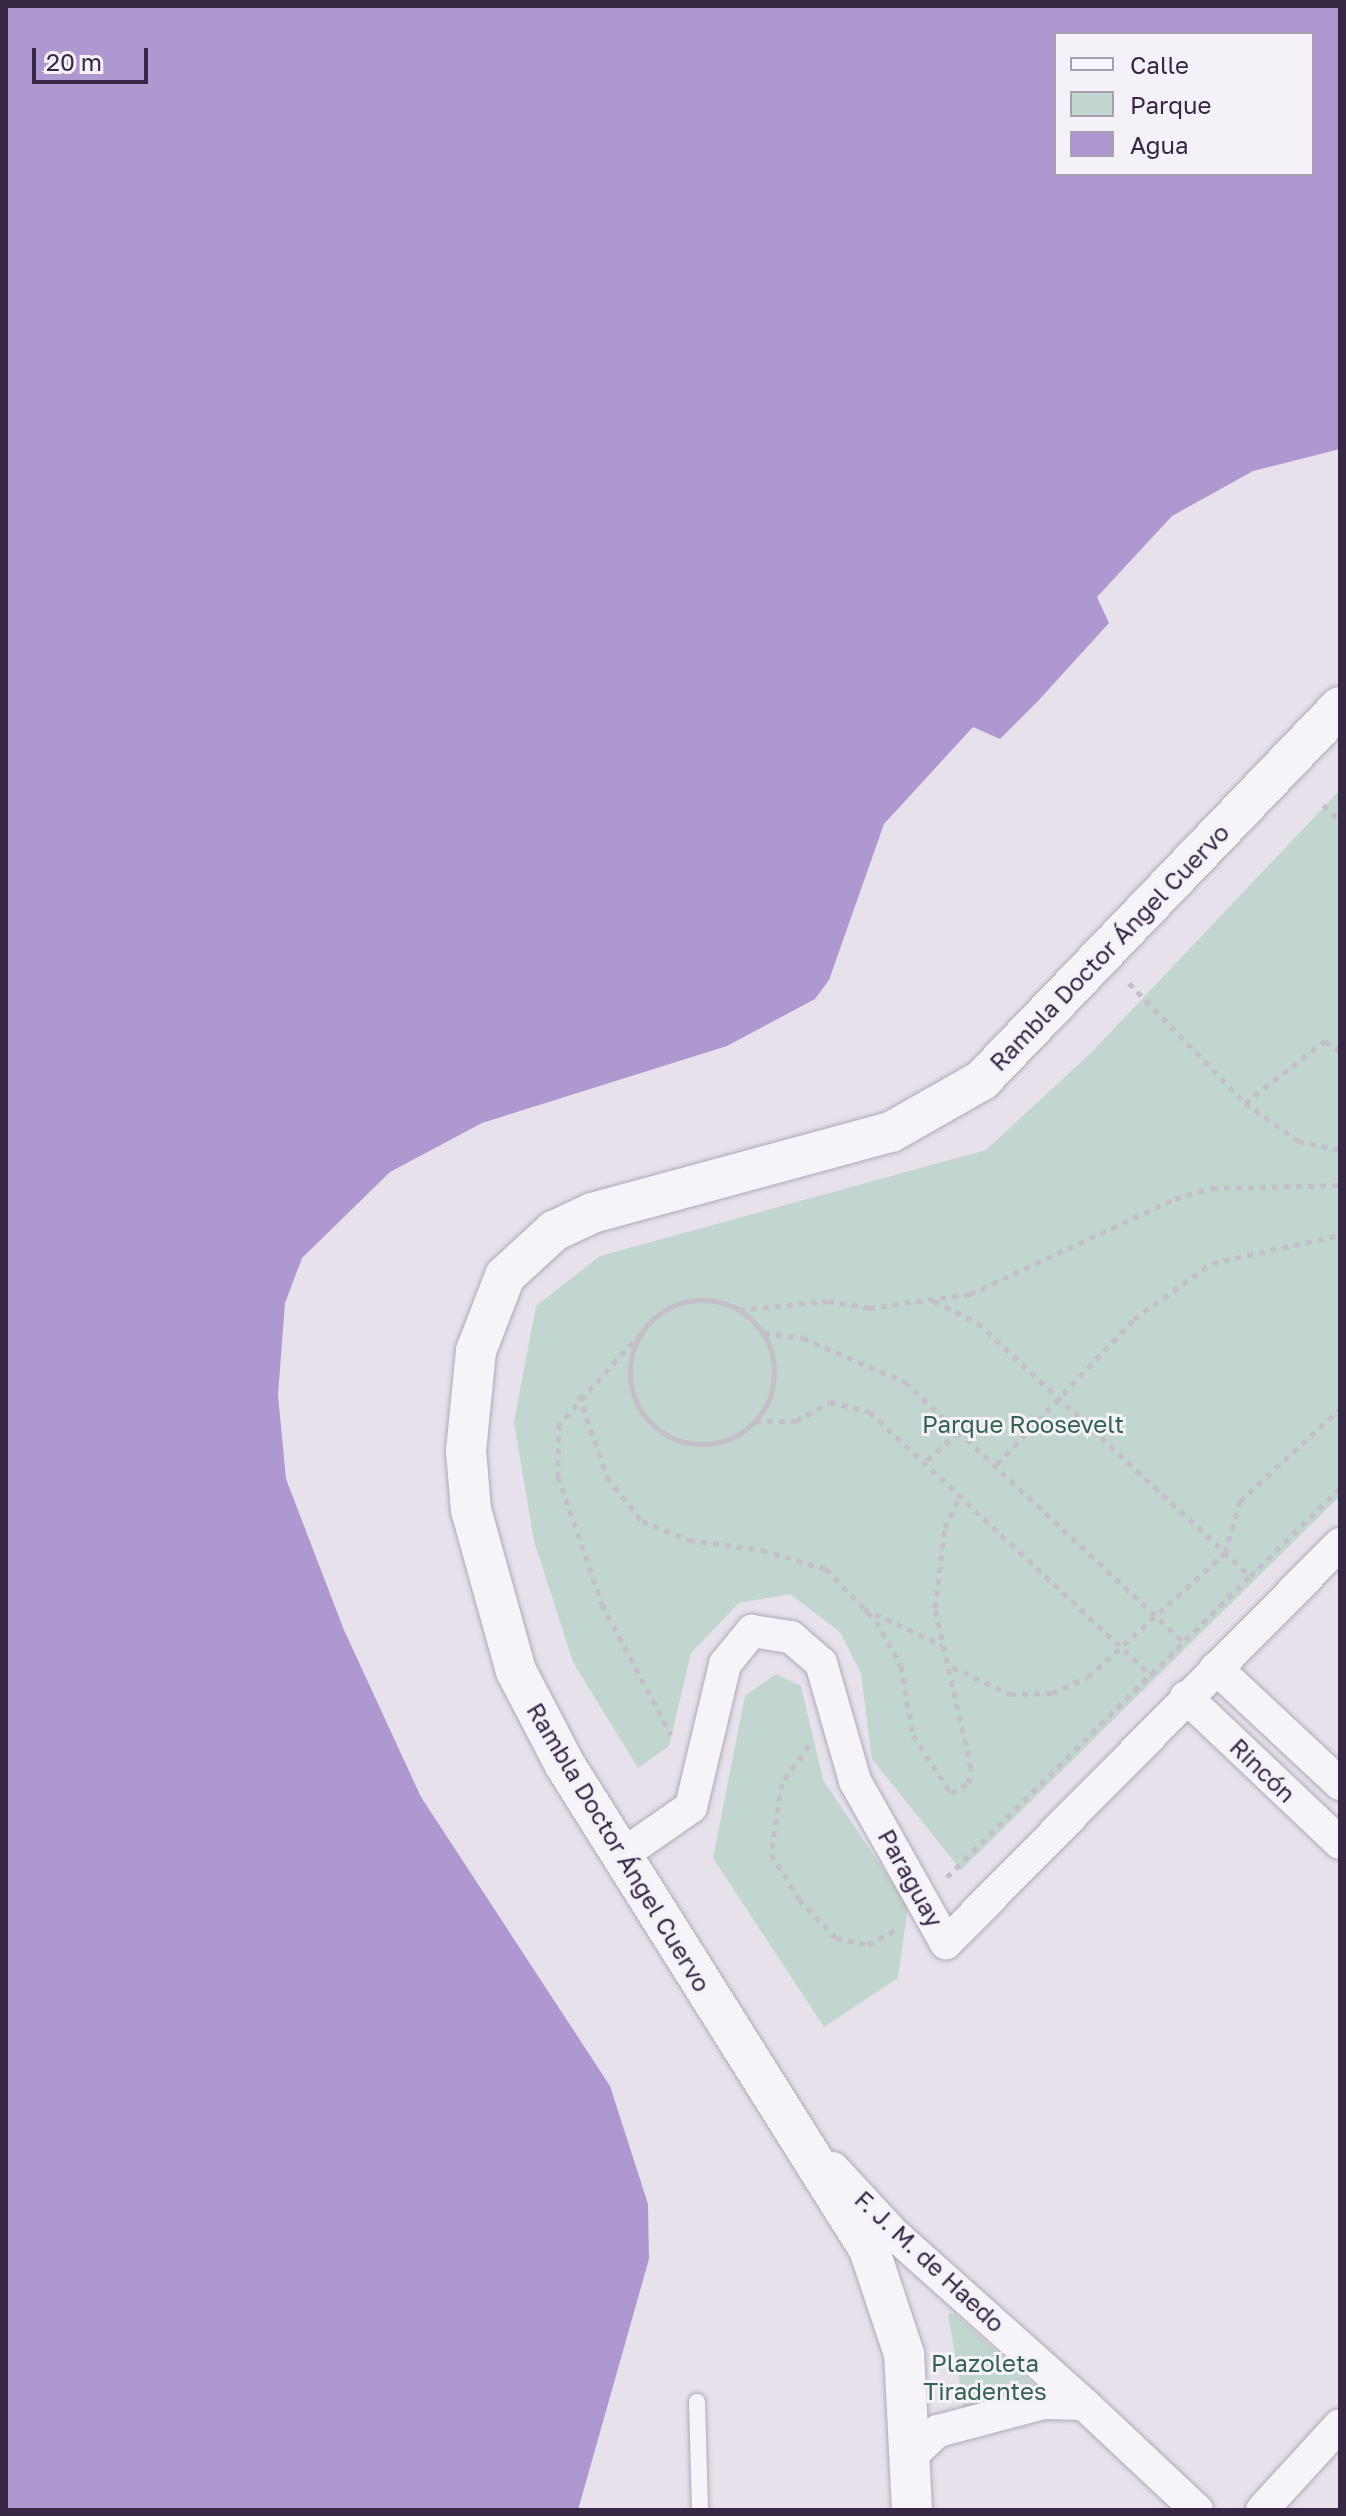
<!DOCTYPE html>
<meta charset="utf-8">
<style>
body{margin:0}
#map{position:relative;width:1346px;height:2516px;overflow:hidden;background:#e6e1eb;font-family:"Golos Text",sans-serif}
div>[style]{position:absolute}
.green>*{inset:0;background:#c1d6ce}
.water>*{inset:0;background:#ad99cf}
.path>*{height:5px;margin-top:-2.5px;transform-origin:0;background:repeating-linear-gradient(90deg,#c5bfca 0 6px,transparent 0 12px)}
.path>.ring{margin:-2.5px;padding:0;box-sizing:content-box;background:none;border:5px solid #c5bfca;border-radius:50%}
.roads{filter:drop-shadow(0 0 2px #b1a9b9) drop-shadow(0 0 2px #b1a9b9)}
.service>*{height:16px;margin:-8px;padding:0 8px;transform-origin:8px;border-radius:8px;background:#f7f4f9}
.minor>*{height:32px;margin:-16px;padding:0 16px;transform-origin:16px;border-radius:16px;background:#f7f4f9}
.tertiary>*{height:40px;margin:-20px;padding:0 20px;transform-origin:20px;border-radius:20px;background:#f7f4f9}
span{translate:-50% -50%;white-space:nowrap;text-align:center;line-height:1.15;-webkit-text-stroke:6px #f4f1f8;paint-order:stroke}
.street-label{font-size:24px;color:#362745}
.park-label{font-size:24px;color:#336253}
.frame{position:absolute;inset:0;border:8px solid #362745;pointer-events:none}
.legend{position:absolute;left:1054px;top:32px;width:260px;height:144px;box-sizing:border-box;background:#f4f1f8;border:2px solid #a8a0b0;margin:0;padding:10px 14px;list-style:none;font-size:24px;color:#362745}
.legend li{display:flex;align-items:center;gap:16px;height:40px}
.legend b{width:40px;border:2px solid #a8a0b0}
.scale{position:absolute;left:32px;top:48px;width:116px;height:36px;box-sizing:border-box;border:4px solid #362745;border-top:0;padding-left:10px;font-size:24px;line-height:28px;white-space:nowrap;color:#362745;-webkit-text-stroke:6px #f4f1f8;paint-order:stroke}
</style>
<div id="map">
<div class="green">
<i style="clip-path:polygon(1340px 790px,1340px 1496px,961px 1870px,872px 1759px,861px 1673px,840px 1632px,790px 1594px,739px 1603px,691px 1653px,669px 1746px,638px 1768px,573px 1662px,534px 1541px,514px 1422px,536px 1306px,600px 1256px,986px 1150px,1091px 1053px)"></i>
<i style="clip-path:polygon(776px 1674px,801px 1686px,823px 1780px,908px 1906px,898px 1978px,824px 2027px,713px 1858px,745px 1696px)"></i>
<i style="clip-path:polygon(948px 2313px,955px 2314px,1038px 2389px,964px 2408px)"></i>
</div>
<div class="water">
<i style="clip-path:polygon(evenodd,6px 6px,1340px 6px,1340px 449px,1253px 471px,1172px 516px,1097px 597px,1109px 623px,1038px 701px,1000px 739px,973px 727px,884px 824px,829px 980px,815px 999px,727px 1046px,482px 1123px,390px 1172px,302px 1258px,285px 1303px,278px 1395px,286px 1479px,344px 1630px,421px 1797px,610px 2086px,648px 2204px,649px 2259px,578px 2510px,6px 2510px,6px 6px,1056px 34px,1312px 34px,1312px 174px,1056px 174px,1056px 34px)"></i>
</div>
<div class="path">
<i style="left:1323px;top:805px;width:23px;rotate:43deg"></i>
<i style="left:1129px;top:983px;width:167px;rotate:46deg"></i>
<i style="left:1245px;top:1103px;width:65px;rotate:35.6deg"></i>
<i style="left:1298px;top:1141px;width:43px;rotate:12.1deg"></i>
<i style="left:1245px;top:1103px;width:101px;rotate:-37.8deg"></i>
<i style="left:1325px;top:1041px;width:18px;rotate:34deg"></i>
<i class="ring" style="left:630px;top:1300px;width:139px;height:139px"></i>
<i style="left:934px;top:1301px;width:49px;rotate:26.6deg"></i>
<i style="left:978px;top:1323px;width:371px;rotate:42.9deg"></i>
<i style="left:1250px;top:1576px;width:126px;rotate:-44.4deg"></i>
<i style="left:739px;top:1310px;width:89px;rotate:-5.8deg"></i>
<i style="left:828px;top:1301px;width:42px;rotate:9.7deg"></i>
<i style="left:869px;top:1308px;width:102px;rotate:-7.9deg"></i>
<i style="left:970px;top:1294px;width:226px;rotate:-24.9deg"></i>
<i style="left:1175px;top:1199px;width:39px;rotate:-17deg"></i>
<i style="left:1212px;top:1188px;width:128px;rotate:-1.3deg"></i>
<i style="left:641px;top:1333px;width:122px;rotate:132deg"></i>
<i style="left:559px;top:1424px;width:52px;rotate:91.1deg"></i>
<i style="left:558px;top:1476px;width:135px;rotate:71deg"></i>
<i style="left:602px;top:1604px;width:148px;rotate:62.2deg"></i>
<i style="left:764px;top:1333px;width:39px;rotate:7deg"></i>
<i style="left:803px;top:1338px;width:111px;rotate:23.3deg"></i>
<i style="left:905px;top:1382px;width:384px;rotate:43deg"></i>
<i style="left:579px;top:1395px;width:87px;rotate:71.1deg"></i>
<i style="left:607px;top:1477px;width:56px;rotate:51.5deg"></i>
<i style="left:642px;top:1521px;width:51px;rotate:22deg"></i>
<i style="left:689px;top:1540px;width:74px;rotate:7.8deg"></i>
<i style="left:762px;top:1550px;width:67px;rotate:16.5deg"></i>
<i style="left:826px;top:1569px;width:72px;rotate:46.1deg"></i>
<i style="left:876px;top:1621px;width:51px;rotate:60.9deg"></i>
<i style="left:901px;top:1666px;width:70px;rotate:80.1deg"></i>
<i style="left:913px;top:1735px;width:69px;rotate:56.8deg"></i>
<i style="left:951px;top:1793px;width:21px;rotate:-29deg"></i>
<i style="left:969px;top:1783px;width:15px;rotate:-82deg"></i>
<i style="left:971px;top:1768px;width:164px;rotate:-102.7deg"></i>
<i style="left:935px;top:1608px;width:81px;rotate:-82.9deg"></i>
<i style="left:945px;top:1528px;width:38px;rotate:-65deg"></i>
<i style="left:755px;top:1421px;width:41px"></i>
<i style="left:796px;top:1421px;width:39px;rotate:-29deg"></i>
<i style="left:830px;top:1402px;width:41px;rotate:14deg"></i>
<i style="left:870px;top:1412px;width:386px;rotate:43.1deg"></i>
<i style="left:927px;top:1460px;width:45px;rotate:-40.5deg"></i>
<i style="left:997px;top:1464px;width:199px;rotate:-46.6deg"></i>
<i style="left:1134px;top:1319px;width:96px;rotate:-35.7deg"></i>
<i style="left:1212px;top:1263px;width:131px;rotate:-12.3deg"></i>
<i style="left:864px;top:1609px;width:86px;rotate:24.8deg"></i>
<i style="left:952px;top:1667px;width:64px;rotate:25deg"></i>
<i style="left:1010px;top:1694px;width:42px;rotate:-1.4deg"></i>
<i style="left:1052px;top:1693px;width:39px;rotate:-24deg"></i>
<i style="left:1088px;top:1677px;width:185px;rotate:-42.1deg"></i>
<i style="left:1225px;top:1553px;width:54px;rotate:-73.9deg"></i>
<i style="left:1240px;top:1501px;width:136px;rotate:-42.6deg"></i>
<i style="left:809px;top:1745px;width:47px;rotate:125.4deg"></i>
<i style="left:782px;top:1783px;width:72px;rotate:98.8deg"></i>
<i style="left:771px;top:1854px;width:53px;rotate:58.1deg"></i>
<i style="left:799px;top:1899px;width:54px;rotate:46.5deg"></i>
<i style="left:836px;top:1938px;width:33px;rotate:12deg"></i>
<i style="left:868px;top:1945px;width:35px;rotate:-29deg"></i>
<i style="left:947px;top:1877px;width:427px;rotate:-44.8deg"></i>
</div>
<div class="roads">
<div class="service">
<i style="left:697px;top:2402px;width:108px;rotate:88.4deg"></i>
</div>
<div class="minor">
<i style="left:1216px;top:1668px;width:170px;rotate:43.1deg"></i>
<i style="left:1186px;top:1697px;width:212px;rotate:43.5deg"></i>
<i style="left:622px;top:1855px;width:84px;rotate:-34.8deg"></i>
<i style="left:691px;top:1807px;width:147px;rotate:-76.6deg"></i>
<i style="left:725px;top:1664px;width:43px;rotate:-50.7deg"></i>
<i style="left:752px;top:1631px;width:39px;rotate:9deg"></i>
<i style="left:791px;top:1637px;width:40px;rotate:41deg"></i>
<i style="left:821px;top:1663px;width:123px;rotate:73.9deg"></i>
<i style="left:855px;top:1781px;width:186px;rotate:60.7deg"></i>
<i style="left:946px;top:1943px;width:561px;rotate:-45.36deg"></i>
<i style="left:833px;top:2168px;width:91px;rotate:47.2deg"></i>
<i style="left:895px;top:2235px;width:254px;rotate:41.8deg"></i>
<i style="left:913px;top:2454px;width:34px;rotate:-43deg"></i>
<i style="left:938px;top:2431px;width:110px;rotate:-14.8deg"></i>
<i style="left:1044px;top:2403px;width:40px;rotate:1.4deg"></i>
<i style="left:1084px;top:2404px;width:155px;rotate:43.2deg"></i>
<i style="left:1262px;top:2510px;width:115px;rotate:-47.5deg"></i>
</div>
<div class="tertiary">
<i style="left:912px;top:2510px;width:156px;rotate:-92.9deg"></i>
<i style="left:904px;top:2354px;width:111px;rotate:-108.4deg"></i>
<i style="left:869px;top:2249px;width:572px;rotate:-122.13deg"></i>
<i style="left:565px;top:1765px;width:106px;rotate:-117.5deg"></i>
<i style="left:516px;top:1671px;width:167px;rotate:-105.6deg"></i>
<i style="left:471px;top:1510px;width:59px;rotate:-94.8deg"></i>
<i style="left:466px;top:1451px;width:100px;rotate:-84.3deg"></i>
<i style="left:476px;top:1351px;width:80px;rotate:-68.9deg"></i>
<i style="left:505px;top:1276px;width:67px;rotate:-42.6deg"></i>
<i style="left:554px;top:1231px;width:42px;rotate:-25.3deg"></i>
<i style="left:592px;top:1213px;width:310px;rotate:-15.2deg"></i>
<i style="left:891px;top:1132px;width:105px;rotate:-29.7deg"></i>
<i style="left:982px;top:1080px;width:517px;rotate:-46.18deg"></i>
</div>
</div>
<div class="street-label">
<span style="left:1109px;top:947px;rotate:-46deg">Rambla Doctor Ángel Cuervo</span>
<span style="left:1263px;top:1770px;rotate:44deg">Rincón</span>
<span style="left:619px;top:1847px;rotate:59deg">Rambla Doctor Ángel Cuervo</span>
<span style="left:911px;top:1878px;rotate:61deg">Paraguay</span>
<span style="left:930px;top:2261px;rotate:43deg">F. J. M. de Haedo</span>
</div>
<div class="park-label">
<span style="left:1023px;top:1424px">Parque Roosevelt</span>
<span style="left:985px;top:2377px">Plazoleta<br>Tiradentes</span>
</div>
<div class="frame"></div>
<ul class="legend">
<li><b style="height:10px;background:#f7f4f9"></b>Calle</li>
<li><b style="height:22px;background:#c1d6ce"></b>Parque</li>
<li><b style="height:22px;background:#ad99cf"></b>Agua</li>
</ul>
<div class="scale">20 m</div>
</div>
